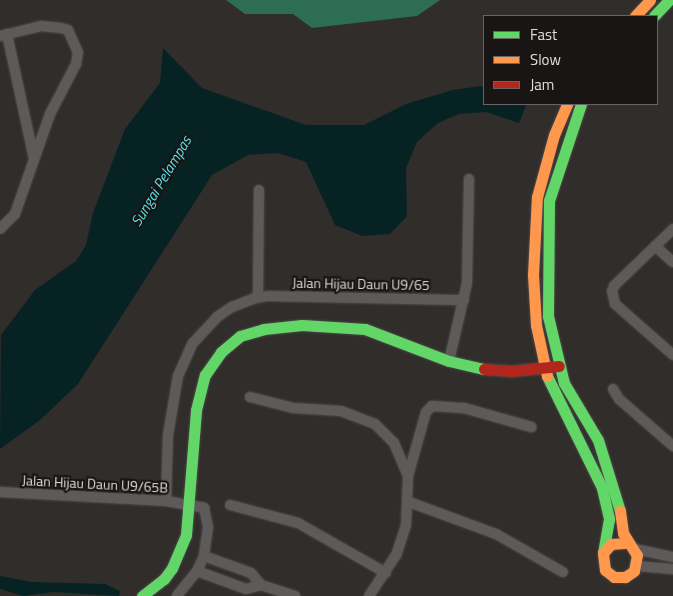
<!DOCTYPE html>
<style>
body{margin:0}
#map{position:relative;width:673px;height:596px;overflow:hidden;background:#302d2b;font-family:"Titillium Web",sans-serif}
div>[style]{position:absolute}
.forest>*{inset:0;background:#2d6d53}
.water>*{inset:0;background:#072223}
.roads{filter:drop-shadow(0 0 1px #4c4a49) drop-shadow(0 0 1px #4c4a49)}
.street>*{height:10px;margin:-5px;padding:0 5px;transform-origin:5px;border-radius:5px;background:#5d5a59}
.fast>*{height:11px;margin:-5.5px;padding:0 5.5px;transform-origin:5.5px;border-radius:5.5px;background:#63d668}
.slow>*{height:11px;margin:-5.5px;padding:0 5.5px;transform-origin:5.5px;border-radius:5.5px;background:#ff974d}
.jam>*{height:11px;margin:-5.5px;padding:0 5.5px;transform-origin:5.5px;border-radius:5.5px;background:#b3261e}
span{translate:-50% -50%;white-space:nowrap;text-align:center;line-height:1.15;-webkit-text-stroke:4.5px #181514;paint-order:stroke}
.street-label{font-size:14px;color:#e2dddc}
.water-label{font-size:15px;color:#58e1e6;font-style:italic}
.legend{position:absolute;left:483px;top:15px;width:175px;height:90px;box-sizing:border-box;background:#181514;border:1px solid #696564;margin:0;padding:6px 9px;list-style:none;font-size:15px;color:#e2dddc}
.legend li{display:flex;align-items:center;gap:10px;height:25px}
.legend b{width:25px;border:1px solid #696564}
</style>
<div id="map">
<div class="forest">
<i style="clip-path:polygon(226px 0,440px 0,417px 16px,312px 28px,293px 14px,245px 14px)"></i>
</div>
<div class="water">
<i style="clip-path:polygon(163px 48px,202px 88px,306px 125px,364px 125px,406px 104px,453px 90px,481px 86px,484px 86px,484px 104px,523px 104px,526px 106px,519px 123px,486px 112px,459px 114px,438px 123px,417px 142px,406px 168px,407px 216px,390px 234px,362px 236px,335px 225px,306px 162px,278px 153px,248px 155px,212px 175px,78px 384px,40px 420px,0 449px,1px 335px,35px 290px,76px 261px,86px 245px,93px 213px,125px 129px,160px 83px)"></i>
<i style="clip-path:polygon(0 576px,32px 582px,105px 584px,120px 591px,119px 596px,53px 592px,23px 596px,0 589px)"></i>
</div>
<div class="roads">
<div class="street">
<i style="left:7px;top:34px;width:128px;rotate:77.8deg"></i>
<i style="left:0;top:36px;width:42px;rotate:-13.7deg"></i>
<i style="left:41px;top:26px;width:20px;rotate:6deg"></i>
<i style="left:61px;top:28px;width:7px;rotate:16deg"></i>
<i style="left:68px;top:30px;width:24px;rotate:66deg"></i>
<i style="left:78px;top:52px;width:12px;rotate:99deg"></i>
<i style="left:76px;top:64px;width:56px;rotate:117.5deg"></i>
<i style="left:50px;top:114px;width:106px;rotate:109.3deg"></i>
<i style="left:15px;top:214px;width:21px;rotate:135deg"></i>
<i style="left:673px;top:229px;width:82px;rotate:136deg"></i>
<i style="left:614px;top:286px;width:5px;rotate:112deg"></i>
<i style="left:612px;top:291px;width:13px;rotate:77deg"></i>
<i style="left:615px;top:304px;width:77px;rotate:41.3deg"></i>
<i style="left:655px;top:246px;width:24px;rotate:42deg"></i>
<i style="left:258px;top:298px;width:108px;rotate:-89.5deg"></i>
<i style="left:449px;top:361px;width:80px;rotate:-77deg"></i>
<i style="left:467px;top:283px;width:104px;rotate:-88.9deg"></i>
<i style="left:613px;top:389px;width:12px;rotate:59deg"></i>
<i style="left:619px;top:399px;width:72px;rotate:41deg"></i>
<i style="left:250px;top:397px;width:44px;rotate:14.3deg"></i>
<i style="left:293px;top:408px;width:48px;rotate:3.6deg"></i>
<i style="left:341px;top:411px;width:36px;rotate:21deg"></i>
<i style="left:375px;top:424px;width:27px;rotate:45deg"></i>
<i style="left:394px;top:443px;width:36px;rotate:67deg"></i>
<i style="left:408px;top:476px;width:49px;rotate:92.3deg"></i>
<i style="left:406px;top:525px;width:32px;rotate:108deg"></i>
<i style="left:396px;top:555px;width:49px;rotate:123.4deg"></i>
<i style="left:408px;top:476px;width:66px;rotate:-74.3deg"></i>
<i style="left:426px;top:412px;width:8px;rotate:-45deg"></i>
<i style="left:432px;top:406px;width:32px;rotate:4deg"></i>
<i style="left:464px;top:408px;width:70px;rotate:15.8deg"></i>
<i style="left:0;top:492px;width:166px;rotate:3.1deg"></i>
<i style="left:166px;top:501px;width:39px;rotate:10deg"></i>
<i style="left:204px;top:508px;width:19px;rotate:78deg"></i>
<i style="left:208px;top:527px;width:29px;rotate:98deg"></i>
<i style="left:204px;top:556px;width:17px;rotate:115deg"></i>
<i style="left:197px;top:571px;width:32px;rotate:129deg"></i>
<i style="left:166px;top:501px;width:66px;rotate:-88.3deg"></i>
<i style="left:168px;top:435px;width:60px;rotate:-80.4deg"></i>
<i style="left:178px;top:376px;width:36px;rotate:-66deg"></i>
<i style="left:193px;top:343px;width:35px;rotate:-47deg"></i>
<i style="left:217px;top:317px;width:18px;rotate:-34deg"></i>
<i style="left:232px;top:307px;width:25px;rotate:-21deg"></i>
<i style="left:255px;top:298px;width:15px;rotate:-8deg"></i>
<i style="left:270px;top:296px;width:194px;rotate:1.2deg"></i>
<i style="left:409px;top:502px;width:93px;rotate:20.2deg"></i>
<i style="left:496px;top:534px;width:77px;rotate:29.6deg"></i>
<i style="left:230px;top:505px;width:70px;rotate:14.8deg"></i>
<i style="left:298px;top:523px;width:101px;rotate:29.6deg"></i>
<i style="left:635px;top:549px;width:39px;rotate:12deg"></i>
<i style="left:204px;top:556px;width:50px;rotate:19.9deg"></i>
<i style="left:251px;top:573px;width:16px;rotate:50deg"></i>
<i style="left:261px;top:585px;width:36px;rotate:18deg"></i>
<i style="left:637px;top:566px;width:36px;rotate:5deg"></i>
<i style="left:197px;top:571px;width:52px;rotate:20.2deg"></i>
<i style="left:246px;top:589px;width:16px;rotate:-15deg"></i>
</div>
<div class="fast">
<i style="left:654px;top:16px;width:22px;rotate:-47deg"></i>
<i style="left:581px;top:104px;width:102px;rotate:108.3deg"></i>
<i style="left:549px;top:201px;width:115px;rotate:90.5deg"></i>
<i style="left:548px;top:316px;width:69px;rotate:76.6deg"></i>
<i style="left:564px;top:383px;width:66px;rotate:59.2deg"></i>
<i style="left:598px;top:440px;width:74px;rotate:72.8deg"></i>
<i style="left:547px;top:376px;width:125px;rotate:63.8deg"></i>
<i style="left:602px;top:488px;width:32px;rotate:77deg"></i>
<i style="left:609px;top:519px;width:34px;rotate:100deg"></i>
<i style="left:142px;top:596px;width:28px;rotate:-38deg"></i>
<i style="left:164px;top:579px;width:14px;rotate:-54deg"></i>
<i style="left:172px;top:568px;width:36px;rotate:-67deg"></i>
<i style="left:186px;top:535px;width:125px;rotate:-85.4deg"></i>
<i style="left:196px;top:410px;width:36px;rotate:-76deg"></i>
<i style="left:205px;top:375px;width:28px;rotate:-55deg"></i>
<i style="left:221px;top:352px;width:25px;rotate:-40deg"></i>
<i style="left:240px;top:336px;width:25px;rotate:-16deg"></i>
<i style="left:264px;top:329px;width:38px;rotate:-6deg"></i>
<i style="left:302px;top:325px;width:63px;rotate:3.6deg"></i>
<i style="left:365px;top:329px;width:90px;rotate:20.9deg"></i>
<i style="left:449px;top:361px;width:36px;rotate:13deg"></i>
</div>
<div class="slow">
<i style="left:635px;top:16px;width:22px;rotate:-47deg"></i>
<i style="left:547px;top:376px;width:52px;rotate:-102.2deg"></i>
<i style="left:536px;top:325px;width:50px;rotate:-93.4deg"></i>
<i style="left:533px;top:275px;width:78px;rotate:-87.1deg"></i>
<i style="left:537px;top:197px;width:64px;rotate:-74.7deg"></i>
<i style="left:554px;top:135px;width:34px;rotate:-67deg"></i>
<i style="left:620px;top:511px;width:22px;rotate:82deg"></i>
<i style="left:623px;top:533px;width:26px;rotate:58deg"></i>
<i style="left:637px;top:555px;width:16px;rotate:101deg"></i>
<i style="left:634px;top:571px;width:11px;rotate:146deg"></i>
<i style="left:625px;top:577px;width:11px;rotate:180deg"></i>
<i style="left:614px;top:577px;width:11px;rotate:-142deg"></i>
<i style="left:605px;top:570px;width:17px;rotate:-97deg"></i>
<i style="left:603px;top:553px;width:12px;rotate:-48deg"></i>
<i style="left:611px;top:544px;width:16px;rotate:-4deg"></i>
</div>
<div class="jam">
<i style="left:484px;top:369px;width:27px;rotate:4deg"></i>
<i style="left:511px;top:371px;width:48px;rotate:-5.9deg"></i>
</div>
</div>
<div class="street-label">
<span style="left:361px;top:284px;rotate:1deg">Jalan Hijau Daun U9/65</span>
<span style="left:95px;top:484px;rotate:3deg">Jalan Hijau Daun U9/65B</span>
</div>
<div class="water-label">
<span style="left:161px;top:181px;rotate:-59deg">Sungai Pelampas</span>
</div>
<ul class="legend">
<li><b style="height:6px;background:#63d668"></b>Fast</li>
<li><b style="height:6px;background:#ff974d"></b>Slow</li>
<li><b style="height:6px;background:#b3261e"></b>Jam</li>
</ul>
</div>
